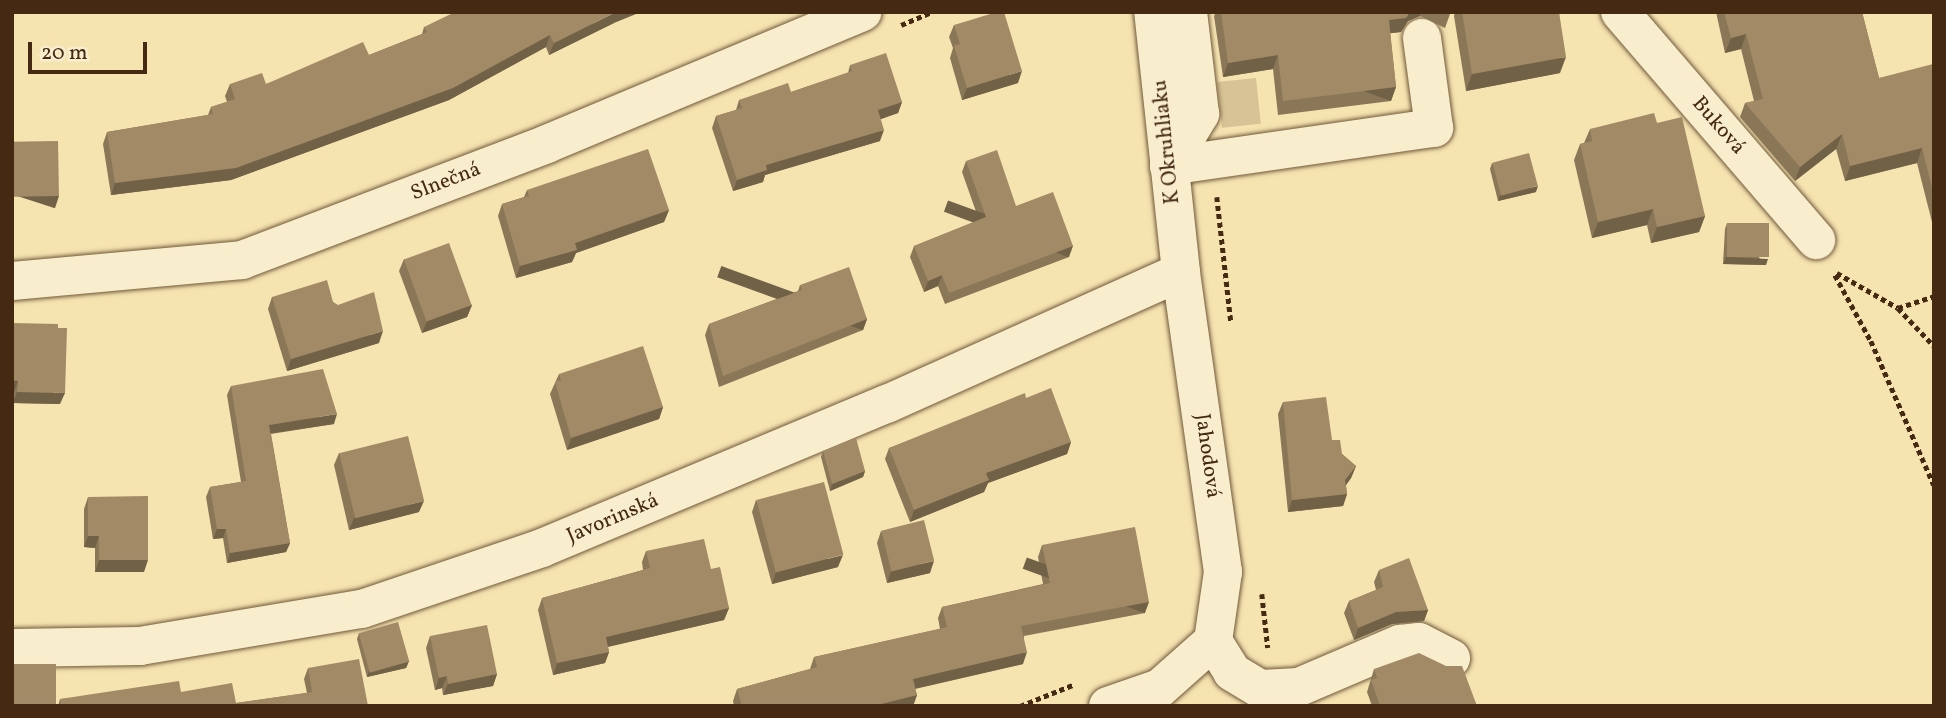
<!DOCTYPE html>
<meta charset="utf-8">
<style>
body{margin:0}
#map{position:relative;width:1946px;height:718px;overflow:hidden;background:#f5e3b0;font-family:Vollkorn,serif}
div>[style]{position:absolute}
.green>*{inset:0;background:#d7c395;transform-origin:0 0}
.path>*{height:4.5px;margin-top:-2.25px;transform-origin:0;background:repeating-linear-gradient(90deg,#452913 0 5px,transparent 0 8.5px)}
.roads{filter:drop-shadow(0 0 2px #71583a) drop-shadow(0 0 2px #71583a)}
.minor>*{height:38px;margin:-19px;padding:0 19px;transform-origin:19px;border-radius:19px;background:#f8edcc}
.wall>*{inset:0;background:#8a7757}
.shaded-wall>*{inset:0;background:#716147;transform-origin:0 0}
.building>*{inset:0;background:#a18a65;transform-origin:0 0}
span{translate:-50% -50%;white-space:nowrap;text-align:center;line-height:1.15;-webkit-text-stroke:6px #f8edcc;paint-order:stroke}
.street-label{font-size:21px;color:#452913}
.frame{position:absolute;inset:0;border:14px solid #452913;pointer-events:none}
.scale{position:absolute;left:28px;top:42px;width:119px;height:32px;box-sizing:border-box;border:4px solid #452913;border-top:0;padding-left:9px;font-size:21px;line-height:24px;white-space:nowrap;color:#452913;-webkit-text-stroke:5px #f8edcc;paint-order:stroke}
</style>
<div id="map">
<div class="green">
<i style="left:1256px;top:78px;width:46px;height:39px;rotate:84deg"></i>
</div>
<div class="path">
<i style="left:901px;top:25px;width:34px;rotate:-23deg"></i>
<i style="left:1217px;top:197px;width:125px;rotate:83.6deg"></i>
<i style="left:1837px;top:273px;width:70px;rotate:29.8deg"></i>
<i style="left:1898px;top:308px;width:52px;rotate:46.5deg"></i>
<i style="left:1835px;top:275px;width:75px;rotate:61.4deg"></i>
<i style="left:1871px;top:341px;width:157px;rotate:66.4deg"></i>
<i style="left:1898px;top:308px;width:38px;rotate:-18deg"></i>
<i style="left:1262px;top:594px;width:54px;rotate:83.7deg"></i>
<i style="left:1020px;top:706px;width:59px;rotate:-21.8deg"></i>
</div>
<div class="roads">
<div class="minor">
<i style="left:1620px;top:12px;width:301px;rotate:49.3deg"></i>
<i style="left:1169px;top:166px;width:268px;rotate:-8.2deg"></i>
<i style="left:1434px;top:128px;width:91px;rotate:-97.6deg"></i>
<i style="left:1169px;top:166px;width:61px;rotate:-59.2deg"></i>
<i style="left:1200px;top:114px;width:103px;rotate:-96.7deg"></i>
<i style="left:12px;top:281px;width:231px;rotate:-5.2deg"></i>
<i style="left:242px;top:260px;width:326px;rotate:-20.8deg"></i>
<i style="left:547px;top:144px;width:342px;rotate:-22.7deg"></i>
<i style="left:1213px;top:641px;width:36px;rotate:58deg"></i>
<i style="left:1232px;top:672px;width:33px;rotate:31deg"></i>
<i style="left:1260px;top:689px;width:39px;rotate:-3deg"></i>
<i style="left:1299px;top:687px;width:110px;rotate:-23.1deg"></i>
<i style="left:1400px;top:644px;width:19px;rotate:-6deg"></i>
<i style="left:1419px;top:642px;width:36px;rotate:27deg"></i>
<i style="left:12px;top:648px;width:128px;rotate:-0.9deg"></i>
<i style="left:140px;top:646px;width:225px;rotate:-9.5deg"></i>
<i style="left:362px;top:609px;width:190px;rotate:-18.7deg"></i>
<i style="left:542px;top:548px;width:374px;rotate:-22.7deg"></i>
<i style="left:887px;top:404px;width:322px;rotate:-24.2deg"></i>
<i style="left:1108px;top:706px;width:55px;rotate:-19.1deg"></i>
<i style="left:1160px;top:688px;width:71px;rotate:-41.6deg"></i>
<i style="left:1213px;top:641px;width:70px;rotate:-81.8deg"></i>
<i style="left:1223px;top:572px;width:303px;rotate:-98deg"></i>
<i style="left:1181px;top:272px;width:262px;rotate:-96.1deg"></i>
</div>
</div>
<div class="wall">
<i style="clip-path:polygon(1216px 12px,1450px 12px,1450px 14px,1445px 28px,1420px 16px,1408px 21px,1401px 32px,1390px 33px,1396px 87px,1391px 101px,1278px 115px,1273px 69px,1223px 77px,1214px 16px)"></i>
<i style="clip-path:polygon(1455px 12px,1559px 12px,1560px 73px,1466px 91px,1454px 16px)"></i>
<i style="clip-path:polygon(1716px 12px,1862px 12px,1879px 78px,1934px 68px,1934px 230px,1917px 163px,1845px 181px,1836px 149px,1795px 181px,1740px 117px,1745px 103px,1754px 101px,1741px 49px,1725px 53px)"></i>
<i style="clip-path:polygon(614px 23px,549px 55px,546px 47px,449px 100px,231px 180px,111px 195px,103px 144px,107px 132px,208px 115px,211px 107px,227px 102px,225px 96px,230px 84px,266px 84px,369px 55px,422px 34px,424px 27px)"></i>
<i style="clip-path:polygon(954px 25px,1018px 83px,962px 100px,950px 58px,953px 48px,949px 37px)"></i>
<i style="clip-path:polygon(850px 65px,902px 102px,898px 113px,880px 119px,880px 141px,765px 175px,763px 182px,733px 191px,712px 128px,716px 116px,736px 110px,739px 100px,791px 92px,848px 73px)"></i>
<i style="clip-path:polygon(1657px 123px,1705px 216px,1699px 232px,1651px 243px,1647px 225px,1592px 238px,1574px 160px,1580px 144px,1584px 143px,1590px 129px)"></i>
<i style="clip-path:polygon(966px 161px,1016px 206px,1069px 257px,945px 304px,938px 286px,924px 292px,910px 257px,914px 246px,979px 220px,962px 172px)"></i>
<i style="clip-path:polygon(1492px 163px,1536px 192px,1498px 201px,1490px 169px)"></i>
<i style="clip-path:polygon(527px 190px,669px 210px,664px 222px,576px 253px,572px 262px,516px 278px,498px 216px,502px 204px,524px 197px)"></i>
<i style="clip-path:polygon(1727px 223px,1766px 265px,1723px 264px,1725px 229px)"></i>
<i style="clip-path:polygon(404px 259px,472px 305px,467px 317px,422px 333px,399px 271px)"></i>
<i style="clip-path:polygon(800px 285px,867px 319px,863px 330px,719px 387px,705px 335px,709px 324px,798px 291px)"></i>
<i style="clip-path:polygon(272px 297px,333px 302px,379px 343px,287px 371px,268px 309px)"></i>
<i style="clip-path:polygon(12px 323px,60px 404px,13px 403px)"></i>
<i style="clip-path:polygon(559px 374px,663px 407px,659px 419px,567px 450px,550px 394px)"></i>
<i style="clip-path:polygon(231px 386px,334px 424px,271px 434px,290px 543px,286px 552px,227px 563px,223px 538px,213px 539px,206px 497px,210px 487px,241px 482px,227px 395px)"></i>
<i style="clip-path:polygon(1026px 398px,1071px 442px,1067px 454px,988px 483px,984px 492px,910px 522px,885px 459px,889px 448px)"></i>
<i style="clip-path:polygon(1283px 402px,1332px 440px,1342px 454px,1356px 466px,1351px 478px,1346px 485px,1347px 494px,1343px 506px,1288px 512px,1278px 414px)"></i>
<i style="clip-path:polygon(823px 451px,865px 471px,863px 477px,830px 491px,821px 457px)"></i>
<i style="clip-path:polygon(339px 453px,419px 512px,349px 530px,334px 465px)"></i>
<i style="clip-path:polygon(88px 497px,144px 572px,95px 572px,95px 548px,84px 547px,84px 509px)"></i>
<i style="clip-path:polygon(756px 500px,838px 567px,772px 584px,752px 512px)"></i>
<i style="clip-path:polygon(881px 531px,930px 573px,887px 583px,877px 543px)"></i>
<i style="clip-path:polygon(1042px 545px,1145px 613px,1024px 636px,1023px 664px,915px 689px,917px 695px,913px 706px,734px 706px,733px 701px,737px 689px,810px 669px,814px 657px,940px 629px,938px 618px,942px 607px,1043px 584px,1038px 557px)"></i>
<i style="clip-path:polygon(646px 551px,711px 569px,729px 608px,724px 620px,608px 647px,609px 652px,605px 663px,553px 675px,538px 610px,542px 598px,643px 570px,642px 562px)"></i>
<i style="clip-path:polygon(1379px 570px,1428px 610px,1424px 621px,1392px 624px,1354px 640px,1344px 613px,1349px 601px,1376px 590px,1374px 582px)"></i>
<i style="clip-path:polygon(359px 633px,409px 661px,406px 668px,367px 677px,357px 639px)"></i>
<i style="clip-path:polygon(430px 636px,497px 674px,493px 686px,443px 695px,442px 688px,435px 690px,426px 648px)"></i>
<i style="clip-path:polygon(308px 668px,368px 706px,58px 706px,60px 699px,181px 692px,236px 703px,307px 693px,304px 679px)"></i>
<i style="clip-path:polygon(1374px 669px,1477px 706px,1372px 706px,1367px 692px)"></i>
</div>
<div class="shaded-wall">
<i style="clip-path:polygon(616px 12px,641px 12px,614px 23px,549px 55px,554px 43px)"></i>
<i style="clip-path:polygon(1410px 12px,1421px 12px,1420px 16px,1408px 21px,1401px 32px,1384px 34px,1389px 20px)"></i>
<i style="clip-path:polygon(1746px 34px,1741px 49px,1725px 53px,1731px 38px)"></i>
<i style="clip-path:polygon(550px 35px,546px 47px,449px 100px,231px 180px,111px 195px,115px 183px)"></i>
<i style="clip-path:polygon(1278px 55px,1273px 69px,1223px 77px,1228px 63px)"></i>
<i style="clip-path:polygon(1566px 57px,1560px 73px,1466px 91px,1472px 74px)"></i>
<i style="clip-path:polygon(1022px 71px,1018px 83px,962px 100px,967px 88px)"></i>
<i style="left:1396px;top:87px;width:15px;height:114px;rotate:110deg"></i>
<i style="clip-path:polygon(902px 102px,898px 113px,873px 122px,878px 110px)"></i>
<i style="clip-path:polygon(884px 130px,880px 141px,765px 175px,763px 182px,733px 191px,737px 180px,766px 165px)"></i>
<i style="clip-path:polygon(1842px 134px,1836px 149px,1795px 181px,1800px 167px)"></i>
<i style="clip-path:polygon(1922px 148px,1917px 163px,1845px 181px,1850px 166px)"></i>
<i style="clip-path:polygon(1538px 186px,1536px 192px,1498px 201px,1500px 195px)"></i>
<i style="left:59px;top:196px;width:13px;height:47px;rotate:108deg"></i>
<i style="clip-path:polygon(1653px 209px,1647px 225px,1592px 238px,1598px 222px)"></i>
<i style="clip-path:polygon(669px 210px,664px 222px,576px 253px,572px 262px,516px 278px,520px 266px,575px 243px)"></i>
<i style="clip-path:polygon(1705px 216px,1699px 232px,1651px 243px,1657px 227px)"></i>
<i style="left:1073px;top:246px;width:12px;height:133px;rotate:110deg"></i>
<i style="clip-path:polygon(1726px 257px,1768px 259px,1766px 265px,1723px 264px)"></i>
<i style="clip-path:polygon(942px 275px,938px 286px,924px 292px,928px 281px)"></i>
<i style="clip-path:polygon(472px 305px,467px 317px,422px 333px,427px 321px)"></i>
<i style="left:867px;top:319px;width:12px;height:155px;rotate:110deg"></i>
<i style="clip-path:polygon(383px 331px,379px 343px,287px 371px,291px 359px)"></i>
<i style="clip-path:polygon(12px 380px,18px 381px,14px 392px,12px 392px)"></i>
<i style="clip-path:polygon(17px 392px,65px 393px,60px 404px,13px 403px)"></i>
<i style="clip-path:polygon(663px 407px,659px 419px,567px 450px,571px 438px)"></i>
<i style="clip-path:polygon(337px 414px,334px 424px,266px 434px,269px 425px)"></i>
<i style="clip-path:polygon(1071px 442px,1067px 454px,988px 483px,984px 492px,910px 522px,914px 510px,986px 473px)"></i>
<i style="clip-path:polygon(1356px 466px,1351px 478px,1341px 492px,1345px 480px)"></i>
<i style="clip-path:polygon(865px 471px,863px 477px,830px 491px,832px 484px)"></i>
<i style="clip-path:polygon(1347px 494px,1343px 506px,1288px 512px,1292px 500px)"></i>
<i style="clip-path:polygon(424px 501px,419px 512px,349px 530px,354px 518px)"></i>
<i style="clip-path:polygon(217px 529px,226px 529px,223px 538px,213px 539px)"></i>
<i style="clip-path:polygon(88px 536px,99px 536px,95px 548px,84px 547px)"></i>
<i style="clip-path:polygon(290px 543px,286px 552px,227px 563px,230px 553px)"></i>
<i style="clip-path:polygon(843px 555px,838px 567px,772px 584px,776px 572px)"></i>
<i style="clip-path:polygon(99px 560px,148px 560px,144px 572px,95px 572px)"></i>
<i style="clip-path:polygon(934px 561px,930px 573px,887px 583px,891px 571px)"></i>
<i style="left:1149px;top:602px;width:12px;height:130px;rotate:110deg"></i>
<i style="clip-path:polygon(729px 608px,724px 620px,602px 648px,606px 637px)"></i>
<i style="clip-path:polygon(1428px 610px,1424px 621px,1392px 624px,1354px 640px,1358px 628px,1396px 612px)"></i>
<i style="clip-path:polygon(609px 652px,605px 663px,553px 675px,557px 663px)"></i>
<i style="clip-path:polygon(1027px 652px,1023px 664px,909px 690px,913px 679px)"></i>
<i style="clip-path:polygon(409px 661px,406px 668px,367px 677px,369px 671px)"></i>
<i style="clip-path:polygon(497px 674px,493px 686px,443px 695px,448px 684px)"></i>
<i style="clip-path:polygon(447px 676px,442px 688px,435px 690px,439px 678px)"></i>
<i style="clip-path:polygon(917px 695px,913px 706px,873px 706px)"></i>
</div>
<div class="building">
<i style="clip-path:polygon(455px 12px,616px 12px,554px 43px,550px 35px,453px 88px,236px 168px,115px 183px,107px 132px,213px 114px,211px 107px,235px 99px,230px 84px,262px 73px,266px 84px,363px 42px,369px 55px,427px 32px,424px 27px)"></i>
<i style="clip-path:polygon(997px 12px,1004px 12px,1022px 71px,967px 88px,954px 46px,960px 44px,954px 25px)"></i>
<i style="clip-path:polygon(1221px 12px,1410px 12px,1406px 18px,1389px 20px,1396px 87px,1283px 101px,1278px 55px,1228px 63px)"></i>
<i style="clip-path:polygon(1462px 12px,1559px 12px,1566px 57px,1472px 74px)"></i>
<i style="clip-path:polygon(1724px 12px,1862px 12px,1879px 78px,1933px 64px,1934px 68px,1934px 196px,1922px 148px,1850px 166px,1842px 134px,1800px 167px,1745px 103px,1763px 99px,1746px 34px,1731px 38px)"></i>
<i style="clip-path:polygon(886px 53px,902px 102px,878px 110px,884px 130px,766px 165px,767px 170px,737px 180px,716px 116px,742px 108px,739px 100px,788px 83px,791px 92px,852px 71px,850px 65px)"></i>
<i style="clip-path:polygon(1654px 113px,1657px 123px,1682px 117px,1705px 216px,1657px 227px,1653px 209px,1598px 222px,1580px 144px,1592px 141px,1590px 129px)"></i>
<i style="left:58px;top:141px;width:55px;height:46px;rotate:89deg"></i>
<i style="clip-path:polygon(648px 149px,669px 210px,575px 243px,577px 250px,520px 266px,502px 204px,529px 196px,527px 190px)"></i>
<i style="clip-path:polygon(997px 150px,1016px 206px,1053px 192px,1073px 246px,949px 293px,942px 275px,928px 281px,914px 246px,986px 217px,966px 161px)"></i>
<i style="left:1529px;top:153px;width:34px;height:38px;rotate:75deg"></i>
<i style="left:1727px;top:223px;width:42px;height:34px"></i>
<i style="left:449px;top:243px;width:66px;height:48px;rotate:70deg"></i>
<i style="clip-path:polygon(849px 267px,867px 319px,723px 376px,709px 324px,802px 290px,800px 285px)"></i>
<i style="clip-path:polygon(327px 280px,333px 302px,338px 305px,374px 292px,383px 331px,291px 359px,272px 297px)"></i>
<i style="clip-path:polygon(12px 323px,58px 324px,58px 328px,67px 328px,65px 393px,17px 392px,18px 381px,12px 380px)"></i>
<i style="clip-path:polygon(643px 346px,663px 407px,571px 438px,555px 382px,561px 380px,559px 374px)"></i>
<i style="clip-path:polygon(323px 369px,337px 414px,269px 425px,290px 543px,230px 553px,226px 529px,217px 529px,210px 487px,246px 481px,231px 386px)"></i>
<i style="clip-path:polygon(1051px 388px,1071px 442px,986px 473px,989px 480px,914px 510px,889px 448px,1025px 393px,1026px 398px)"></i>
<i style="clip-path:polygon(1326px 397px,1332px 440px,1340px 440px,1342px 454px,1356px 466px,1345px 480px,1347px 494px,1292px 500px,1283px 402px)"></i>
<i style="left:408px;top:436px;width:67px;height:71px;rotate:76deg"></i>
<i style="clip-path:polygon(856px 438px,865px 471px,832px 484px,823px 451px)"></i>
<i style="left:824px;top:482px;width:75px;height:70px;rotate:75deg"></i>
<i style="clip-path:polygon(148px 496px,148px 560px,99px 560px,99px 536px,88px 536px,88px 497px)"></i>
<i style="left:924px;top:520px;width:42px;height:44px;rotate:76deg"></i>
<i style="clip-path:polygon(1135px 527px,1149px 602px,1021px 626px,1027px 652px,913px 679px,917px 695px,873px 706px,742px 706px,737px 689px,817px 667px,814px 657px,947px 627px,942px 607px,1050px 583px,1042px 545px)"></i>
<i style="clip-path:polygon(704px 539px,711px 569px,720px 567px,729px 608px,606px 637px,609px 652px,557px 663px,542px 598px,650px 568px,646px 551px)"></i>
<i style="clip-path:polygon(1409px 558px,1428px 610px,1396px 612px,1358px 628px,1349px 601px,1383px 587px,1379px 570px)"></i>
<i style="left:398px;top:622px;width:41px;height:41px;rotate:74deg"></i>
<i style="clip-path:polygon(487px 625px,497px 674px,448px 684px,447px 676px,439px 678px,430px 636px)"></i>
<i style="clip-path:polygon(1419px 653px,1446px 666px,1462px 666px,1477px 706px,1380px 706px,1371px 680px,1377px 678px,1374px 669px)"></i>
<i style="clip-path:polygon(359px 659px,368px 706px,61px 706px,60px 699px,179px 681px,181px 692px,232px 683px,236px 703px,312px 692px,308px 668px)"></i>
<i style="left:12px;top:664px;width:44px;height:42px"></i>
</div>
<div class="street-label">
<span style="left:1718px;top:126px;rotate:49deg">Buková</span>
<span style="left:1167px;top:142px;rotate:-96deg">K Okruhliaku</span>
<span style="left:446px;top:182px;rotate:-21deg">Slnečná</span>
<span style="left:1207px;top:456px;rotate:82deg">Jahodová</span>
<span style="left:613px;top:519px;rotate:-23deg">Javorinská</span>
</div>
<div class="frame"></div>
<div class="scale">20 m</div>
</div>
